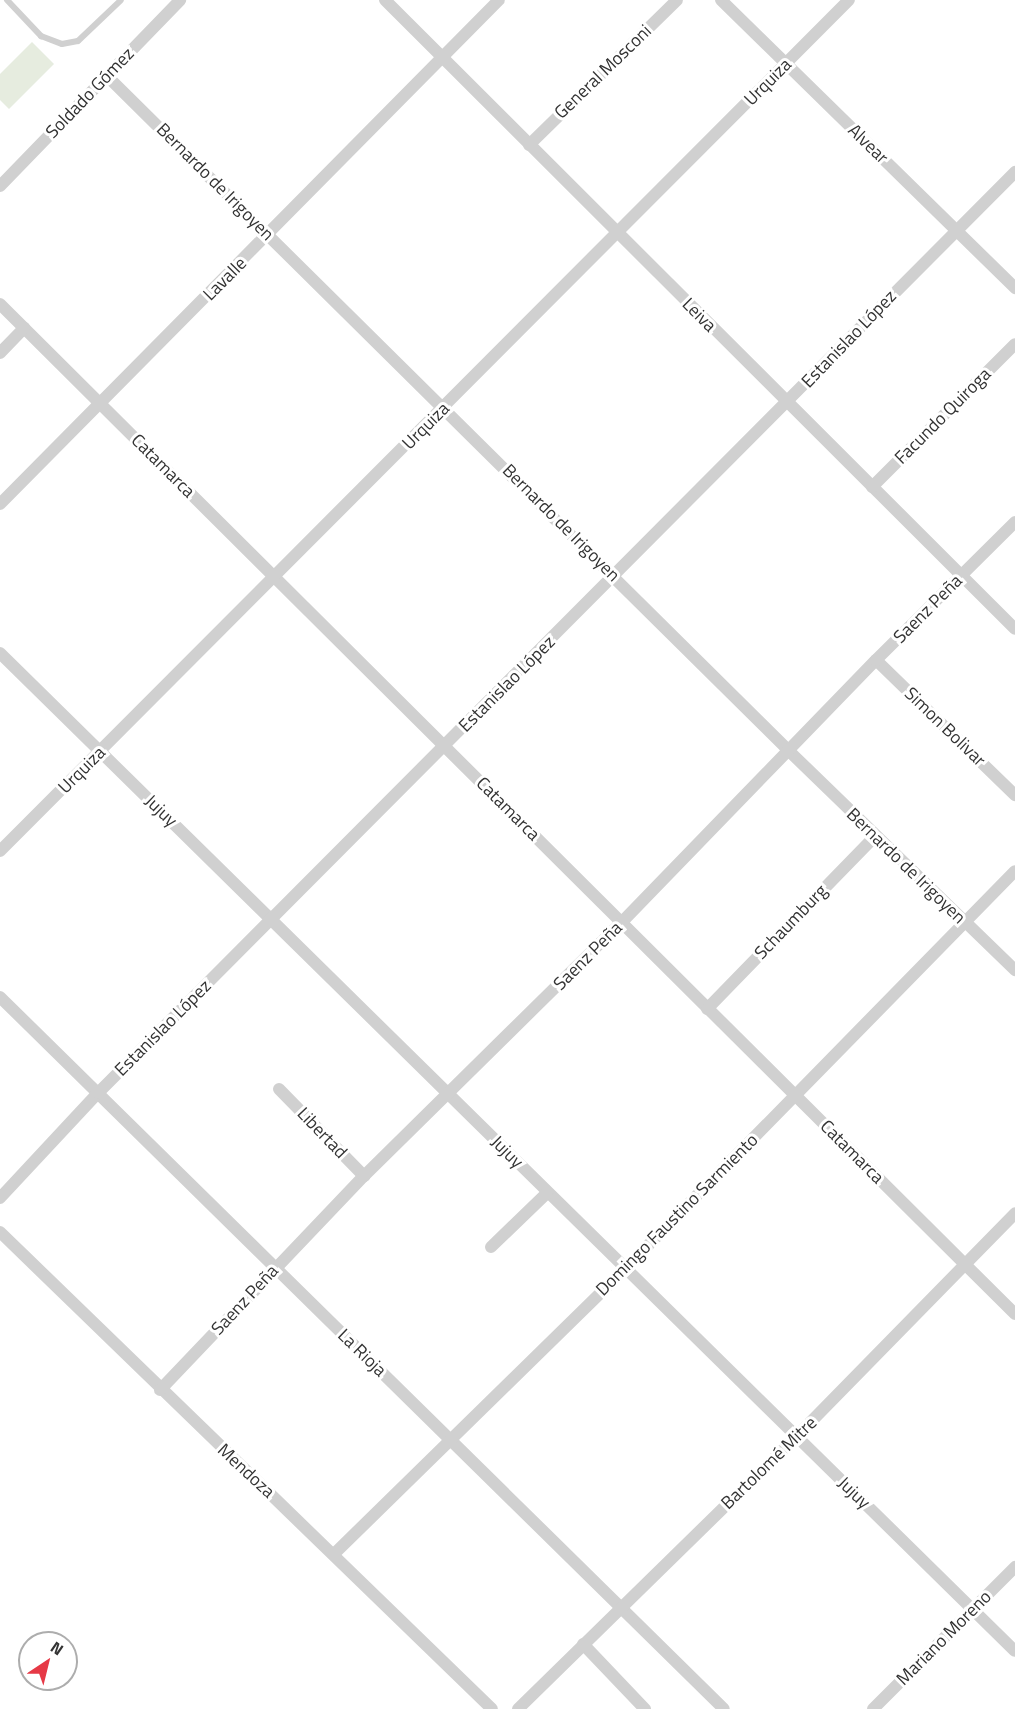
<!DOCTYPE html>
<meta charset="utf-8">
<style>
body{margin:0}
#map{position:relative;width:1015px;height:1709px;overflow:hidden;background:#fff;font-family:"Titillium Web",sans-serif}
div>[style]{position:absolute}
.green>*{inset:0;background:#e6ecdf}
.lane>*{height:6px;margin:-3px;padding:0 3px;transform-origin:3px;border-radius:3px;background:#d0d0d0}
.street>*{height:12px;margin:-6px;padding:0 6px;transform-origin:6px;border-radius:6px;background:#d0d0d0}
span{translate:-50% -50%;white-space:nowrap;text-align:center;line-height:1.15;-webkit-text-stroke:6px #fff;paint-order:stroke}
.street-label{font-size:18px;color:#333}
.north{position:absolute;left:18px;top:1631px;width:60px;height:60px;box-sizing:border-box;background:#fff;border:2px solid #adadad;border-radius:50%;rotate:35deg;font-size:16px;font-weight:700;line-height:24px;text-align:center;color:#333}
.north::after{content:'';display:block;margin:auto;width:21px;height:27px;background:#e63946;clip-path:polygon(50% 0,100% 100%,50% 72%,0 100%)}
</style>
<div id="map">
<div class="green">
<i style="clip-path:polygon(32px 42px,54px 64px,9px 109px,0 100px,0 74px)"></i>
</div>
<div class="lane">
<i style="left:7px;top:0;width:50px;rotate:46.6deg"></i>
<i style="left:41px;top:36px;width:22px;rotate:21deg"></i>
<i style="left:62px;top:44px;width:16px;rotate:-11deg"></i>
<i style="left:78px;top:41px;width:59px;rotate:-43.6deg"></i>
</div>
<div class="street">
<i style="left:385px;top:0;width:890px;rotate:44.95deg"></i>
<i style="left:721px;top:0;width:412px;rotate:44.4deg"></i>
<i style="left:107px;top:76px;width:960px;rotate:44.7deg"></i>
<i style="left:789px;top:751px;width:315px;rotate:44.1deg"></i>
<i style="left:529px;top:145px;width:207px;rotate:-44.4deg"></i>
<i style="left:0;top:186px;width:259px;rotate:-45.9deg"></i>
<i style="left:0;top:304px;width:1432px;rotate:44.86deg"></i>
<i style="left:0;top:353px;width:35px;rotate:-46deg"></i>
<i style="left:872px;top:487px;width:202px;rotate:-45deg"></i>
<i style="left:0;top:504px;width:709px;rotate:-45.29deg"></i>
<i style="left:0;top:653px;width:1423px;rotate:44.52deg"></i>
<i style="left:876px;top:660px;width:194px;rotate:44.2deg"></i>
<i style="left:0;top:851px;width:1202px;rotate:-45.07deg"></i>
<i style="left:0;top:997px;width:1015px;rotate:44.52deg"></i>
<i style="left:707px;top:1009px;width:241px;rotate:-45.8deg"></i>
<i style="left:279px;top:1089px;width:122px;rotate:45.7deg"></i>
<i style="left:0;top:1198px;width:144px;rotate:-47deg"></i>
<i style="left:98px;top:1093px;width:1300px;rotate:-45.12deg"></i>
<i style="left:0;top:1232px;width:685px;rotate:44.11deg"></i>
<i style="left:491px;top:1247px;width:78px;rotate:-44deg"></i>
<i style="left:160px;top:1390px;width:296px;rotate:-46.4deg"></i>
<i style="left:364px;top:1176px;width:361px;rotate:-44.6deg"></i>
<i style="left:621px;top:923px;width:366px;rotate:-45.9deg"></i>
<i style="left:876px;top:660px;width:196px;rotate:-44.8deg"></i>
<i style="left:334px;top:1554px;width:407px;rotate:-44.4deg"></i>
<i style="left:625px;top:1269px;width:557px;rotate:-45.58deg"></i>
<i style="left:583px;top:1644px;width:90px;rotate:46.4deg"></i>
<i style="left:518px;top:1709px;width:389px;rotate:-44.4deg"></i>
<i style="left:796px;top:1437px;width:313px;rotate:-45.6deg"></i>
<i style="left:873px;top:1709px;width:201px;rotate:-45deg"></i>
</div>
<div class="street-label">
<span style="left:603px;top:72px;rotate:-44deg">General Mosconi</span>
<span style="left:768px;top:82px;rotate:-45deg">Urquiza</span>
<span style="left:90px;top:93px;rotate:-46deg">Soldado Gómez</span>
<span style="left:868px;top:144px;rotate:44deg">Alvear</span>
<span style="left:215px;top:182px;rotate:45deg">Bernardo de Irigoyen</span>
<span style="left:225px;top:279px;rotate:-45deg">Lavalle</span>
<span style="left:699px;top:315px;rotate:45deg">Leiva</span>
<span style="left:849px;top:339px;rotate:-46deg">Estanislao López</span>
<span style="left:943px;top:416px;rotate:-45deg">Facundo Quiroga</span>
<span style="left:426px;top:426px;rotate:-45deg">Urquiza</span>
<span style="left:163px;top:466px;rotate:45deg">Catamarca</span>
<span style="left:561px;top:523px;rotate:45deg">Bernardo de Irigoyen</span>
<span style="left:928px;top:609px;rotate:-45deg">Saenz Peña</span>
<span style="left:507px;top:684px;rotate:-45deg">Estanislao López</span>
<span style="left:945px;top:727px;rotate:44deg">Simon Bolivar</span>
<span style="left:82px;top:770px;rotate:-45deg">Urquiza</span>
<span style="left:508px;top:809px;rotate:45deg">Catamarca</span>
<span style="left:161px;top:811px;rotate:44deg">Jujuy</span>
<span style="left:906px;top:866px;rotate:44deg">Bernardo de Irigoyen</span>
<span style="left:791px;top:922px;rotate:-46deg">Schaumburg</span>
<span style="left:588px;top:956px;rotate:-45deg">Saenz Peña</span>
<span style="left:163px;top:1028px;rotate:-45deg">Estanislao López</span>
<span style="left:322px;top:1133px;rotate:46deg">Libertad</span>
<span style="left:507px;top:1152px;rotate:45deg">Jujuy</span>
<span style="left:852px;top:1152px;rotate:45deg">Catamarca</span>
<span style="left:677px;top:1215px;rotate:-45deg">Domingo Faustino Sarmiento</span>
<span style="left:245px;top:1300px;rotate:-47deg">Saenz Peña</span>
<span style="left:362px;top:1353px;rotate:44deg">La Rioja</span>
<span style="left:769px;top:1463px;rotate:-44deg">Bartolomé Mitre</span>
<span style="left:246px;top:1471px;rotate:43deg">Mendoza</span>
<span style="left:854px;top:1493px;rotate:44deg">Jujuy</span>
<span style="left:944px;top:1638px;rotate:-45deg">Mariano Moreno</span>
</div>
<div class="north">N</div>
</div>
